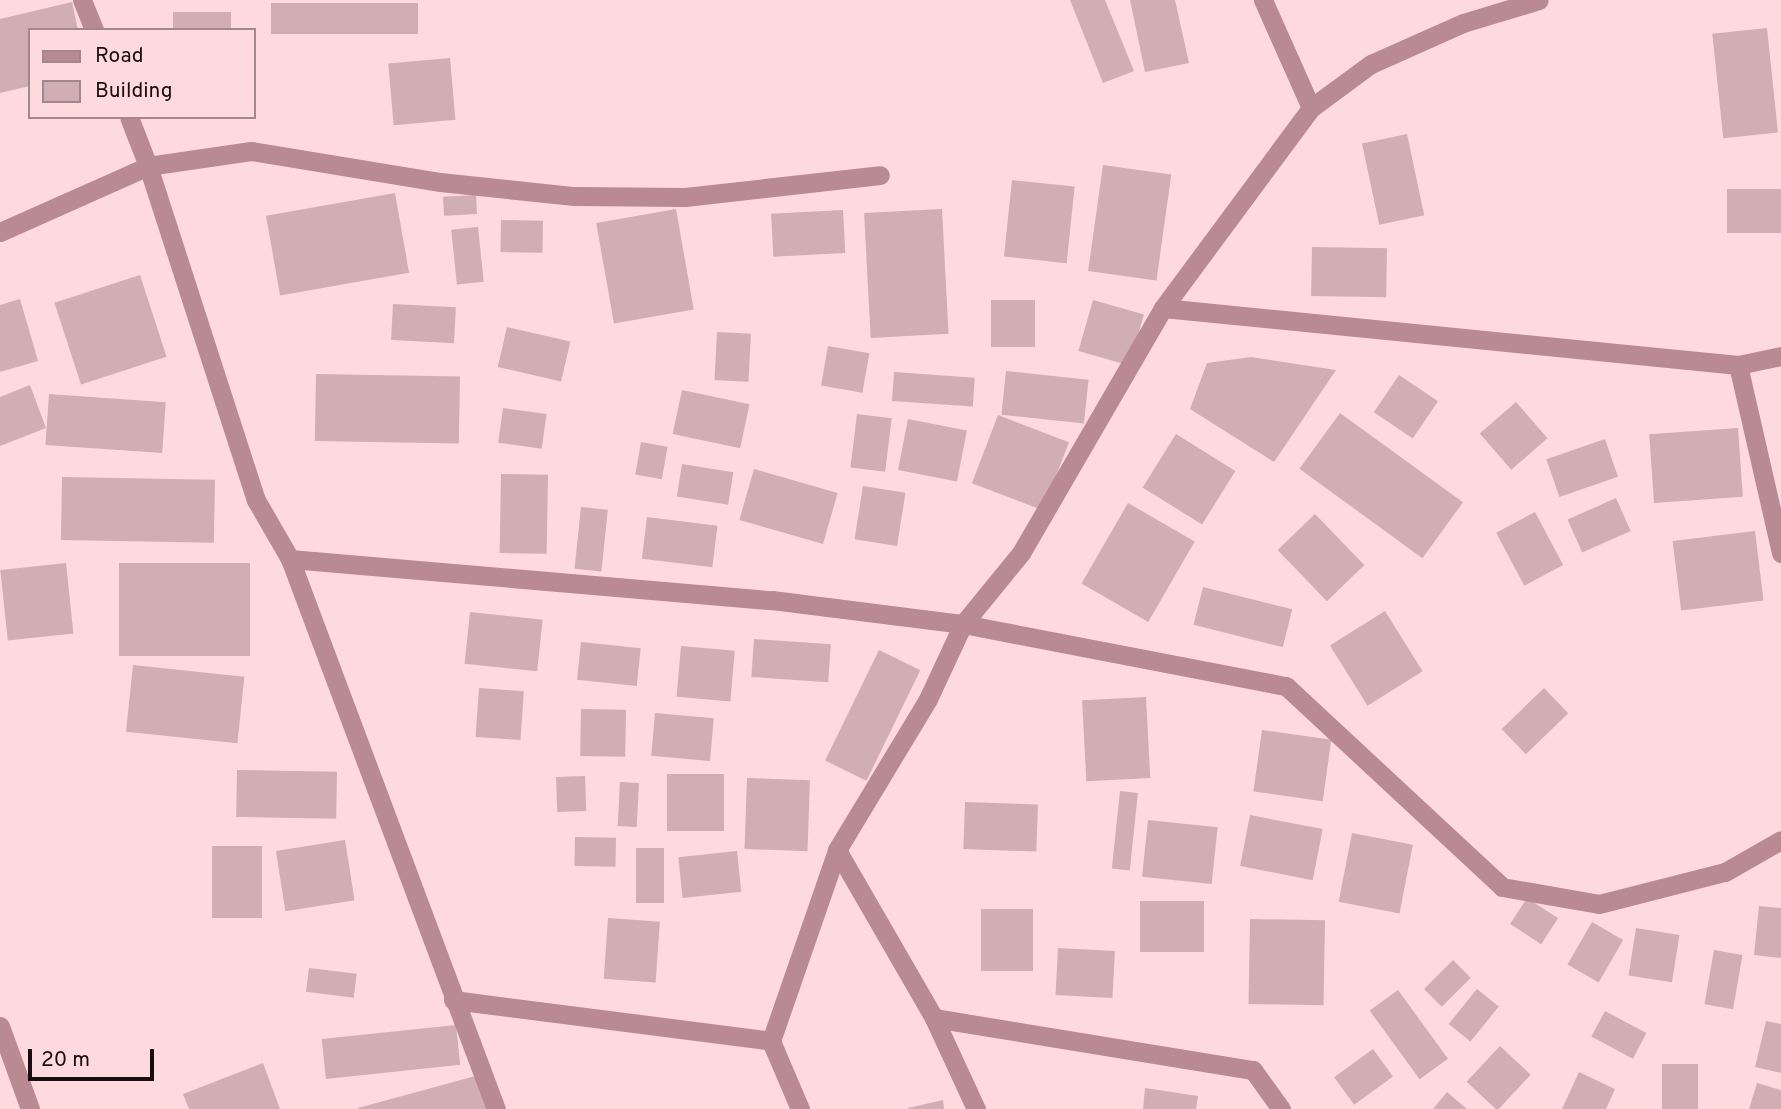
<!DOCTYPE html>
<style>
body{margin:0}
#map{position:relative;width:1781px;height:1109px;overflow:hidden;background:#fedadf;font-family:Overpass,sans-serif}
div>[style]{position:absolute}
.building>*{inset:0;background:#d1aeb4;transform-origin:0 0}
.minor>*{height:19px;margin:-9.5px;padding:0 9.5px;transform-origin:9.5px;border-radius:9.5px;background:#b98a92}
.tertiary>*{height:19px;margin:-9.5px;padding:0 9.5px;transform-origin:9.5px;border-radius:9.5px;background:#b98a92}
span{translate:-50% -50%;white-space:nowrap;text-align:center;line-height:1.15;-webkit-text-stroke:5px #fedadf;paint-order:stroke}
.legend{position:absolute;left:28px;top:28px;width:228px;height:91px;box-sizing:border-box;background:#fedadf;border:2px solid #a2888c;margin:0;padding:9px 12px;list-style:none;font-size:21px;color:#180d0f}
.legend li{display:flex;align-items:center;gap:14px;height:35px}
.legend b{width:35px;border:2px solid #a2888c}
.scale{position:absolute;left:28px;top:1049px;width:126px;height:32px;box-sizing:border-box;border:4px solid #180d0f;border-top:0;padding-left:9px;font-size:21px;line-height:24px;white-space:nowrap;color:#180d0f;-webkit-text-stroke:5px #fedadf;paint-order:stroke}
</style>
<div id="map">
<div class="building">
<i style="clip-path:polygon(1070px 0,1105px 0,1134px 71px,1103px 83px)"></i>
<i style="clip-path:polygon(1130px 0,1175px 0,1189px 63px,1145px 72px)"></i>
<i style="clip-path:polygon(72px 2px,78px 30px,30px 30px,30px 86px,0 93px,0 19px)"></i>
<i style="left:271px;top:3px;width:147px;height:31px"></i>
<i style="left:173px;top:12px;width:58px;height:18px"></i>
<i style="left:1767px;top:28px;width:105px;height:55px;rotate:84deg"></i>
<i style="left:450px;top:58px;width:62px;height:62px;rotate:85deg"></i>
<i style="left:1407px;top:134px;width:83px;height:46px;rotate:78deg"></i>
<i style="left:1103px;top:165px;width:69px;height:107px;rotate:8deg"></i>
<i style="left:1012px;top:180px;width:63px;height:77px;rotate:6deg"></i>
<i style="left:1781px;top:189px;width:44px;height:54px;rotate:90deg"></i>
<i style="left:395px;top:193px;width:81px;height:131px;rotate:80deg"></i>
<i style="left:476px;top:195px;width:19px;height:33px;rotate:87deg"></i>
<i style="left:676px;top:209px;width:102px;height:81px;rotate:80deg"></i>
<i style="left:942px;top:209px;width:125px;height:78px;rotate:87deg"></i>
<i style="left:843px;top:210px;width:43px;height:72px;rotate:87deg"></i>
<i style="left:501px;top:220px;width:42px;height:32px;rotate:1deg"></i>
<i style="left:478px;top:227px;width:55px;height:27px;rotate:84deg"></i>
<i style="left:1312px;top:247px;width:75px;height:49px;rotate:1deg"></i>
<i style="left:140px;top:275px;width:86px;height:90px;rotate:72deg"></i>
<i style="clip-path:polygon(20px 299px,38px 361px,0 372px,0 305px)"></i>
<i style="left:991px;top:300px;width:44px;height:47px"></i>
<i style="left:1093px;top:300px;width:53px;height:53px;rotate:16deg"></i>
<i style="left:393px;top:304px;width:63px;height:36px;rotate:3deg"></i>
<i style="left:507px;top:327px;width:65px;height:41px;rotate:13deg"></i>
<i style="left:717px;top:332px;width:34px;height:48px;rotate:3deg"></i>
<i style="left:828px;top:346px;width:42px;height:40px;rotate:10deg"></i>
<i style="clip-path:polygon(1251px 357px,1336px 370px,1274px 462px,1190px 409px,1207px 363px)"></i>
<i style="left:1006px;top:371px;width:83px;height:44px;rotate:6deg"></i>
<i style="left:894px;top:372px;width:81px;height:29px;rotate:4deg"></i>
<i style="left:316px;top:374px;width:144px;height:67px;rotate:1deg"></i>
<i style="left:1399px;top:375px;width:47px;height:45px;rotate:34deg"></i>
<i style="clip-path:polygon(30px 385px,46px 428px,0 446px,0 397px)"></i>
<i style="left:682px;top:390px;width:69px;height:45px;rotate:12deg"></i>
<i style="left:49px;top:394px;width:117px;height:51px;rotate:4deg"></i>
<i style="left:1516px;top:402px;width:48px;height:48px;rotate:49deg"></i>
<i style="left:503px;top:408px;width:44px;height:35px;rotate:8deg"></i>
<i style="left:1340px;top:413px;width:152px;height:69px;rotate:36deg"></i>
<i style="left:857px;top:414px;width:35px;height:54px;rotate:7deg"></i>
<i style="left:998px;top:415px;width:76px;height:73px;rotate:21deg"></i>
<i style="left:908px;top:419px;width:60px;height:52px;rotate:11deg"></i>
<i style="left:1738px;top:428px;width:69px;height:89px;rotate:86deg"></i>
<i style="left:1176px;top:434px;width:70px;height:63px;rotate:32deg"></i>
<i style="left:1605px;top:439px;width:40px;height:62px;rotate:71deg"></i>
<i style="left:641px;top:442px;width:27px;height:33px;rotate:10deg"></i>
<i style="left:682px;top:464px;width:52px;height:33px;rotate:9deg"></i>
<i style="left:754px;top:469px;width:87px;height:53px;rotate:16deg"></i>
<i style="left:501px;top:474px;width:47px;height:79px;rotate:1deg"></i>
<i style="left:62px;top:477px;width:153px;height:63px;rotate:1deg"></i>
<i style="left:863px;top:486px;width:43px;height:54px;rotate:9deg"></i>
<i style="left:1616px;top:498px;width:36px;height:53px;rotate:66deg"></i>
<i style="left:1128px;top:503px;width:77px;height:93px;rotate:30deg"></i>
<i style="left:581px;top:507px;width:27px;height:62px;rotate:6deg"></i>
<i style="left:1535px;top:512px;width:60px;height:44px;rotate:62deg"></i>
<i style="left:1315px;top:514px;width:71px;height:52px;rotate:46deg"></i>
<i style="left:647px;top:517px;width:71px;height:42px;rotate:7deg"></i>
<i style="left:1755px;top:531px;width:70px;height:83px;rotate:83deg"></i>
<i style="left:66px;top:563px;width:71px;height:66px;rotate:84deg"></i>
<i style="left:119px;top:563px;width:131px;height:93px"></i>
<i style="left:1203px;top:587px;width:92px;height:39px;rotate:14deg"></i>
<i style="left:1385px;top:611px;width:71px;height:65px;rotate:58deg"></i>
<i style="left:470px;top:612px;width:73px;height:52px;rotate:6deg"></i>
<i style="left:754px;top:639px;width:77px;height:38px;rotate:4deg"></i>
<i style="left:581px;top:642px;width:60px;height:38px;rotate:6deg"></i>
<i style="left:681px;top:646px;width:54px;height:51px;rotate:5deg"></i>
<i style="left:879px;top:650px;width:46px;height:123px;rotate:26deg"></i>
<i style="left:133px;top:665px;width:112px;height:67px;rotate:6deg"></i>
<i style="left:479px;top:688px;width:45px;height:49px;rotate:4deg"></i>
<i style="left:1544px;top:688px;width:35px;height:59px;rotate:46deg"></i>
<i style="left:1146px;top:697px;width:81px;height:64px;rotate:87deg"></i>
<i style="left:581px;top:709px;width:45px;height:47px;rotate:1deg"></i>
<i style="left:655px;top:713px;width:59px;height:43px;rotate:5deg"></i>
<i style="left:1262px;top:730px;width:70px;height:62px;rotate:8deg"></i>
<i style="left:237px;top:770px;width:100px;height:47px;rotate:1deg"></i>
<i style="left:667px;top:774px;width:57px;height:57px"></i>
<i style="left:585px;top:776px;width:35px;height:29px;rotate:88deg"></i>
<i style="left:747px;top:778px;width:63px;height:71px;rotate:2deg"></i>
<i style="left:620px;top:782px;width:19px;height:44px;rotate:3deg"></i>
<i style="left:1120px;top:791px;width:18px;height:78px;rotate:6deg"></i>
<i style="left:965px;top:802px;width:73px;height:47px;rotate:2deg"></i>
<i style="left:1250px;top:815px;width:74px;height:52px;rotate:11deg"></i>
<i style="left:1148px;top:820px;width:70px;height:57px;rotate:6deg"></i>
<i style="left:1352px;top:833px;width:62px;height:70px;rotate:11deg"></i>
<i style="left:575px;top:837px;width:41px;height:29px;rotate:1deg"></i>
<i style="left:345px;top:840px;width:61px;height:70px;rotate:81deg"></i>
<i style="left:212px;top:846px;width:50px;height:72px"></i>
<i style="left:636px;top:848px;width:28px;height:55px"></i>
<i style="left:737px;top:851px;width:41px;height:59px;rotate:84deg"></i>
<i style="left:1527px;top:898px;width:37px;height:31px;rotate:33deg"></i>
<i style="left:1140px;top:901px;width:64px;height:51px"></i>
<i style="clip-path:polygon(1759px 906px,1781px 908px,1781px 958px,1754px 955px)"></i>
<i style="left:981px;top:909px;width:52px;height:62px"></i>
<i style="left:608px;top:918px;width:52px;height:61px;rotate:4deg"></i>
<i style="left:1250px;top:919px;width:75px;height:85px;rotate:1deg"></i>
<i style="left:1592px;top:922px;width:36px;height:49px;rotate:30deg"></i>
<i style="left:1636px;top:928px;width:44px;height:48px;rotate:9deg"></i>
<i style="left:1058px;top:948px;width:57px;height:47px;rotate:3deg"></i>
<i style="left:1714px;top:950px;width:29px;height:55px;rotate:10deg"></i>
<i style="left:1453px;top:960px;width:25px;height:41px;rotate:45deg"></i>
<i style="left:309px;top:968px;width:48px;height:24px;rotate:7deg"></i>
<i style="left:1477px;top:989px;width:28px;height:45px;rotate:39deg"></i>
<i style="left:1398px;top:990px;width:85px;height:35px;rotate:54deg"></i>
<i style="left:1605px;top:1011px;width:47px;height:29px;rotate:28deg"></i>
<i style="clip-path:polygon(1766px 1021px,1781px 1024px,1781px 1073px,1755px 1067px)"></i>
<i style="left:456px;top:1025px;width:40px;height:135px;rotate:84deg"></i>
<i style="left:1500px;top:1046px;width:42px;height:49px;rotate:43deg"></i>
<i style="left:1373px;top:1049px;width:34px;height:48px;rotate:54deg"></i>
<i style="clip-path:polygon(263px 1063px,280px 1109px,189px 1109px,183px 1094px)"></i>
<i style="left:1662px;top:1064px;width:36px;height:45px"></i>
<i style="clip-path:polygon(1579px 1072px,1615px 1089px,1606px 1109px,1562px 1109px)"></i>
<i style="clip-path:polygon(479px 1075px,488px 1109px,358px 1109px,358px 1108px)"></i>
<i style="clip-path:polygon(1757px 1083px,1781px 1090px,1781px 1109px,1749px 1109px)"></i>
<i style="clip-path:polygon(1145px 1088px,1198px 1096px,1196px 1109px,1143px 1109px)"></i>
<i style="clip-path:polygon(1447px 1092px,1467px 1109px,1433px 1109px)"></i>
<i style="clip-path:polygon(943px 1100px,944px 1109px,908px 1109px,908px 1108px)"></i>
</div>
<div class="minor">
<i style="left:82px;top:0;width:32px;rotate:68deg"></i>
<i style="left:1263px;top:0;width:118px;rotate:66deg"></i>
<i style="left:129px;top:117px;width:53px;rotate:68.8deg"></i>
<i style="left:148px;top:166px;width:351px;rotate:72.1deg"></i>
<i style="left:256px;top:500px;width:68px;rotate:60deg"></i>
<i style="left:290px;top:559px;width:587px;rotate:69.47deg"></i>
<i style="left:0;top:232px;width:162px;rotate:-24deg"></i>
<i style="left:148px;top:166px;width:104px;rotate:-8.3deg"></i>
<i style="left:251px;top:151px;width:192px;rotate:9.3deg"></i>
<i style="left:440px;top:182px;width:135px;rotate:6deg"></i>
<i style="left:574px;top:196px;width:111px;rotate:0.5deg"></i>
<i style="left:685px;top:197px;width:196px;rotate:-6.4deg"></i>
<i style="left:1163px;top:308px;width:578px;rotate:5.66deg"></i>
<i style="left:1738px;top:365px;width:44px;rotate:-11.8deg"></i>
<i style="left:1738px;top:365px;width:193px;rotate:77.1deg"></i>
<i style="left:290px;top:559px;width:484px;rotate:4.9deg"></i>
<i style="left:772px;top:600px;width:193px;rotate:7.2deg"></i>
<i style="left:963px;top:624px;width:92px;rotate:-50.8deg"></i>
<i style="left:1021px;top:553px;width:283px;rotate:-59.9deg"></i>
<i style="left:1163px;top:308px;width:249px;rotate:-53.5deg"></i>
<i style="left:1311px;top:108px;width:74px;rotate:-36.3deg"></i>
<i style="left:1371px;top:64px;width:101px;rotate:-24deg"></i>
<i style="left:1463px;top:23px;width:79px;rotate:-16.8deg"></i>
<i style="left:453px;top:1000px;width:321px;rotate:7.3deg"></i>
<i style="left:934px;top:1018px;width:323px;rotate:9.3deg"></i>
<i style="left:1253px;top:1070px;width:48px;rotate:54.3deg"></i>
<i style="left:800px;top:1109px;width:74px;rotate:-113.1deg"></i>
<i style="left:771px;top:1041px;width:202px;rotate:-70.9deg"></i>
<i style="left:976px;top:1109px;width:100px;rotate:-114.8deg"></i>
<i style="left:934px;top:1018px;width:194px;rotate:-120deg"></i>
<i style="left:837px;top:850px;width:176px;rotate:-58.9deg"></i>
<i style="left:928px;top:699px;width:83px;rotate:-65deg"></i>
<i style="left:963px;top:624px;width:329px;rotate:10.9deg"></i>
<i style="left:1286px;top:686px;width:295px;rotate:42.9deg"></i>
<i style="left:1502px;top:887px;width:98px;rotate:9.9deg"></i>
<i style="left:1599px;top:904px;width:130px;rotate:-14.3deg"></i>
<i style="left:1725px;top:872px;width:64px;rotate:-29.7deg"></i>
</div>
<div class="tertiary">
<i style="left:0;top:1026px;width:88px;rotate:70.1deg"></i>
</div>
<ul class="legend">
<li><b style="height:9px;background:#b98a92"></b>Road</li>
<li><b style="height:19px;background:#d1aeb4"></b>Building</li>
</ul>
<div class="scale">20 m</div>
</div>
